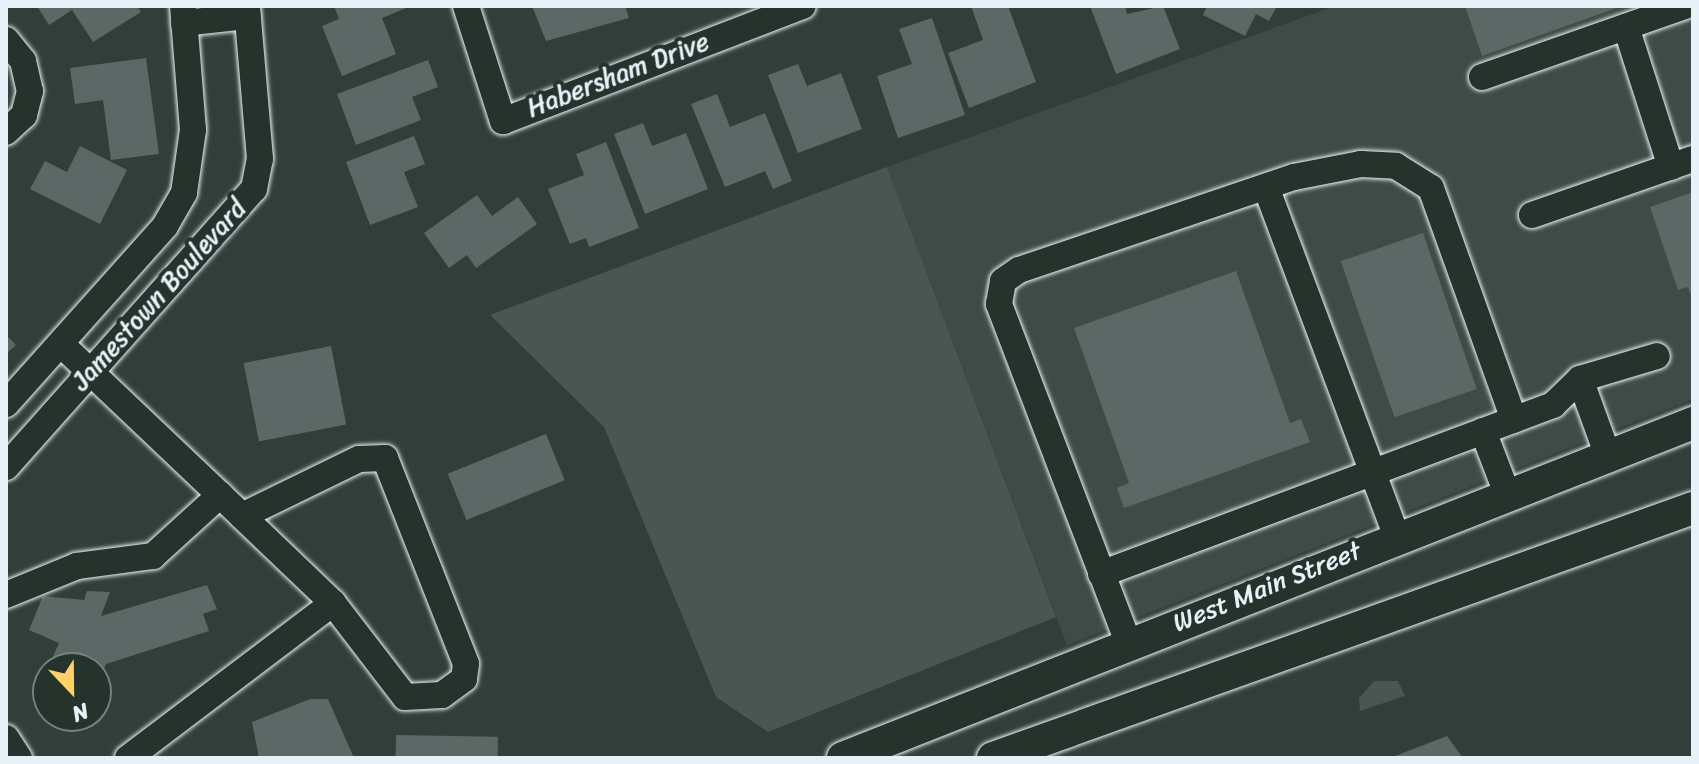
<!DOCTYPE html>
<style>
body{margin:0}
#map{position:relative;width:1699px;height:764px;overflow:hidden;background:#323e39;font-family:Sriracha,sans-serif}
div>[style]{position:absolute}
.built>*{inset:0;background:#3f4b46}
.green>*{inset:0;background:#495651}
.building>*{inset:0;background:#5c6865;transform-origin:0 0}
.roads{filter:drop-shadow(0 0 2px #e8f1f8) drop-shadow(0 0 2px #e8f1f8)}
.minor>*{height:26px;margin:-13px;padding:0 13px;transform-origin:13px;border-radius:13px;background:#26332d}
.major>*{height:32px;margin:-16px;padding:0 16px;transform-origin:16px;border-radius:16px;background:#26332d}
span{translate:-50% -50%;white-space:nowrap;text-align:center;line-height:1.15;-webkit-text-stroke:8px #26332d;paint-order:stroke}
.street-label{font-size:26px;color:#e8f1f8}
.frame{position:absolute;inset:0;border:8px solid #e8f1f8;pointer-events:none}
.north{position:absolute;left:32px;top:652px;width:80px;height:80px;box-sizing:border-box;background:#26332d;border:2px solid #747f7e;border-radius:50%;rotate:158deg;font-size:22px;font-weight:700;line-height:32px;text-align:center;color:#e8f1f8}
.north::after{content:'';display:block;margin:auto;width:28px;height:36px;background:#ffd166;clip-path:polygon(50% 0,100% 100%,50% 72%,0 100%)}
</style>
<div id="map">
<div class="built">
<i style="clip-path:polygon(1335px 6px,1693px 6px,1693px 399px,1067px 645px,887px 167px)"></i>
</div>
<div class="green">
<i style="clip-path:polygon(887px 167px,1056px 617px,768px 732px,716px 697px,604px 427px,490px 315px)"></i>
<i style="clip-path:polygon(1374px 681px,1398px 681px,1405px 696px,1360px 711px,1359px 698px)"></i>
</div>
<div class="building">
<i style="clip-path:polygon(37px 6px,137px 6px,141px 12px,93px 42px,72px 10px,49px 25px)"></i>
<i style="clip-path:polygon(334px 6px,411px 6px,382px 18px,396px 54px,342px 76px,322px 26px,339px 19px)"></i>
<i style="clip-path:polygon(532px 6px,625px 6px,629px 18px,546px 41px)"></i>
<i style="clip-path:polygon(971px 6px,1008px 6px,1036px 82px,969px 108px,948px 53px,983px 40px)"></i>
<i style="clip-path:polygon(1090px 6px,1125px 6px,1127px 14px,1163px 6px,1180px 49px,1116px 74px)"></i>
<i style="clip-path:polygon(1207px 6px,1277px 6px,1269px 21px,1256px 14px,1245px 36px,1203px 15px)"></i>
<i style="clip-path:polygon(1465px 6px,1622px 6px,1482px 56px)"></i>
<i style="clip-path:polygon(932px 18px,965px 115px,898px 138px,877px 76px,912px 64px,899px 29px)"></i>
<i style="clip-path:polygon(146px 58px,159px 154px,111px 160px,103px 100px,75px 104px,70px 68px)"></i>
<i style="clip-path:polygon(428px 60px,438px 87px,412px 97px,421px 120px,356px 145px,337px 94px)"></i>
<i style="clip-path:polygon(798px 64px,807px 86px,841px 73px,862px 129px,798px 153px,768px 75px)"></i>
<i style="clip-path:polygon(717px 94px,730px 127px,765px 113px,792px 181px,773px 189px,765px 171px,725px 187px,691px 104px)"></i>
<i style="clip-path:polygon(643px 123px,652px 146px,686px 133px,708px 189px,645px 214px,614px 134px)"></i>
<i style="clip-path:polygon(414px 136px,425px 164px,404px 172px,418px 207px,370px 225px,346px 162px)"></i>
<i style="clip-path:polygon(606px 142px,639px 228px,589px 247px,586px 238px,570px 244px,548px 189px,584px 175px,576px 154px)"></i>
<i style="clip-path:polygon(80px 146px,127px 170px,100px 224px,30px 189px,45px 161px,67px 172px)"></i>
<i style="clip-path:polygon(1693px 192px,1693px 299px,1692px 299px,1688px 287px,1678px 290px,1650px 207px)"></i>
<i style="clip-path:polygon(477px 195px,492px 216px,518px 197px,537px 224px,476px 268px,467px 255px,449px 268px,424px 233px)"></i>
<i style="left:1423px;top:233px;width:165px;height:87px;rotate:71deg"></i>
<i style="clip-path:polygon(1236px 271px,1290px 423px,1301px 419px,1310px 442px,1124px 508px,1117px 488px,1129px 483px,1074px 328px)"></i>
<i style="clip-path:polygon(6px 335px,16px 345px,6px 354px)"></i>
<i style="left:331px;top:346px;width:80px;height:89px;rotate:79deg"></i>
<i style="left:546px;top:434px;width:50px;height:106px;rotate:68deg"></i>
<i style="clip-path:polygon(207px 585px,217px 609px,203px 614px,209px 631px,106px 664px,96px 687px,96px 668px,48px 668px,59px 643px,29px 630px,43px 596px,84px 600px,87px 591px,110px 592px,101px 616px)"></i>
<i style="clip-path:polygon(48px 668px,48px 706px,34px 701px)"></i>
<i style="clip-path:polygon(310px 699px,328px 699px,354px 758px,259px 758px,252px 722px)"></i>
<i style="left:396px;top:735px;width:102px;height:23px;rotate:1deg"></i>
<i style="clip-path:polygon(1447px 736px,1463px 758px,1390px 758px)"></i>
</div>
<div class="roads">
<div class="minor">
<i style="left:466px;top:6px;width:121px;rotate:72.2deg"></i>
<i style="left:503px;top:121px;width:321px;rotate:-21deg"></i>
<i style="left:184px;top:23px;width:64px;rotate:-6.2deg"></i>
<i style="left:1626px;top:27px;width:147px;rotate:72.2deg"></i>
<i style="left:6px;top:40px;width:27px;rotate:51deg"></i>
<i style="left:23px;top:61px;width:31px;rotate:77deg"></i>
<i style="left:30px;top:91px;width:25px;rotate:104deg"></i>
<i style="left:24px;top:115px;width:25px;rotate:137deg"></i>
<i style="left:1482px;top:77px;width:215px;rotate:-19.3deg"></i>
<i style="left:1266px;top:187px;width:371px;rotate:69.5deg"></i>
<i style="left:1532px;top:215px;width:170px;rotate:-19.2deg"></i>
<i style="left:62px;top:345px;width:248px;rotate:43.5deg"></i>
<i style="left:242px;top:516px;width:130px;rotate:-26deg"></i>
<i style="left:359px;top:459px;width:26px;rotate:-2deg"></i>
<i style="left:385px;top:458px;width:221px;rotate:68.5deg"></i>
<i style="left:466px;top:664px;width:15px;rotate:98deg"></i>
<i style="left:464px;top:679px;width:27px;rotate:144deg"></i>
<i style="left:442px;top:695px;width:37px;rotate:177deg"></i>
<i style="left:405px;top:697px;width:118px;rotate:-127.5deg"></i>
<i style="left:333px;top:603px;width:257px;rotate:142.9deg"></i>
<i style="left:1580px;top:379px;width:79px;rotate:70deg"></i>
<i style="left:6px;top:404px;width:239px;rotate:-48.2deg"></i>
<i style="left:165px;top:226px;width:38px;rotate:-60deg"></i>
<i style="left:184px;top:193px;width:64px;rotate:-81.9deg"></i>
<i style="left:193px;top:130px;width:124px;rotate:-94.6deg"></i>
<i style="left:1483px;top:431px;width:64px;rotate:69deg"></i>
<i style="left:6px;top:467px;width:373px;rotate:-48.3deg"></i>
<i style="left:254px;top:189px;width:31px;rotate:-79deg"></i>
<i style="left:260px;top:159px;width:154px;rotate:-94.9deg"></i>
<i style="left:242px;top:516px;width:126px;rotate:43.7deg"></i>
<i style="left:1101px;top:574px;width:483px;rotate:-20.5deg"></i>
<i style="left:1553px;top:405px;width:37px;rotate:-44deg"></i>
<i style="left:1580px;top:379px;width:80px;rotate:-16.6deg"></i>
<i style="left:6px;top:595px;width:77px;rotate:-22.2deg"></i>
<i style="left:77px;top:566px;width:77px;rotate:-7.5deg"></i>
<i style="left:153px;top:556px;width:91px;rotate:-42.3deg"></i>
<i style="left:1128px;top:642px;width:362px;rotate:-110.9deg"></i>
<i style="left:999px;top:304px;width:23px;rotate:-80deg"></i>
<i style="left:1003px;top:281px;width:19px;rotate:-35deg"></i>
<i style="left:1019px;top:270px;width:290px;rotate:-18.7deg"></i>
<i style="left:1294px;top:177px;width:68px;rotate:-11deg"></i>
<i style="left:1361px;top:164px;width:35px;rotate:3deg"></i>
<i style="left:1396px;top:166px;width:41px;rotate:32.2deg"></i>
<i style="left:1431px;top:188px;width:246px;rotate:70.3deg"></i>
<i style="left:6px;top:738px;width:24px;rotate:57deg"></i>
</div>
<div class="major">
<i style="left:843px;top:758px;width:914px;rotate:-21.51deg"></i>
<i style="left:993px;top:758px;width:743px;rotate:-19.65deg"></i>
</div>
</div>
<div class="street-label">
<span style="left:618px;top:75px;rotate:-21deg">Habersham Drive</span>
<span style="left:159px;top:295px;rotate:-48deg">Jamestown Boulevard</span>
<span style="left:1267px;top:587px;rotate:-22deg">West Main Street</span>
</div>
<div class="frame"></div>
<div class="north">N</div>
</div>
